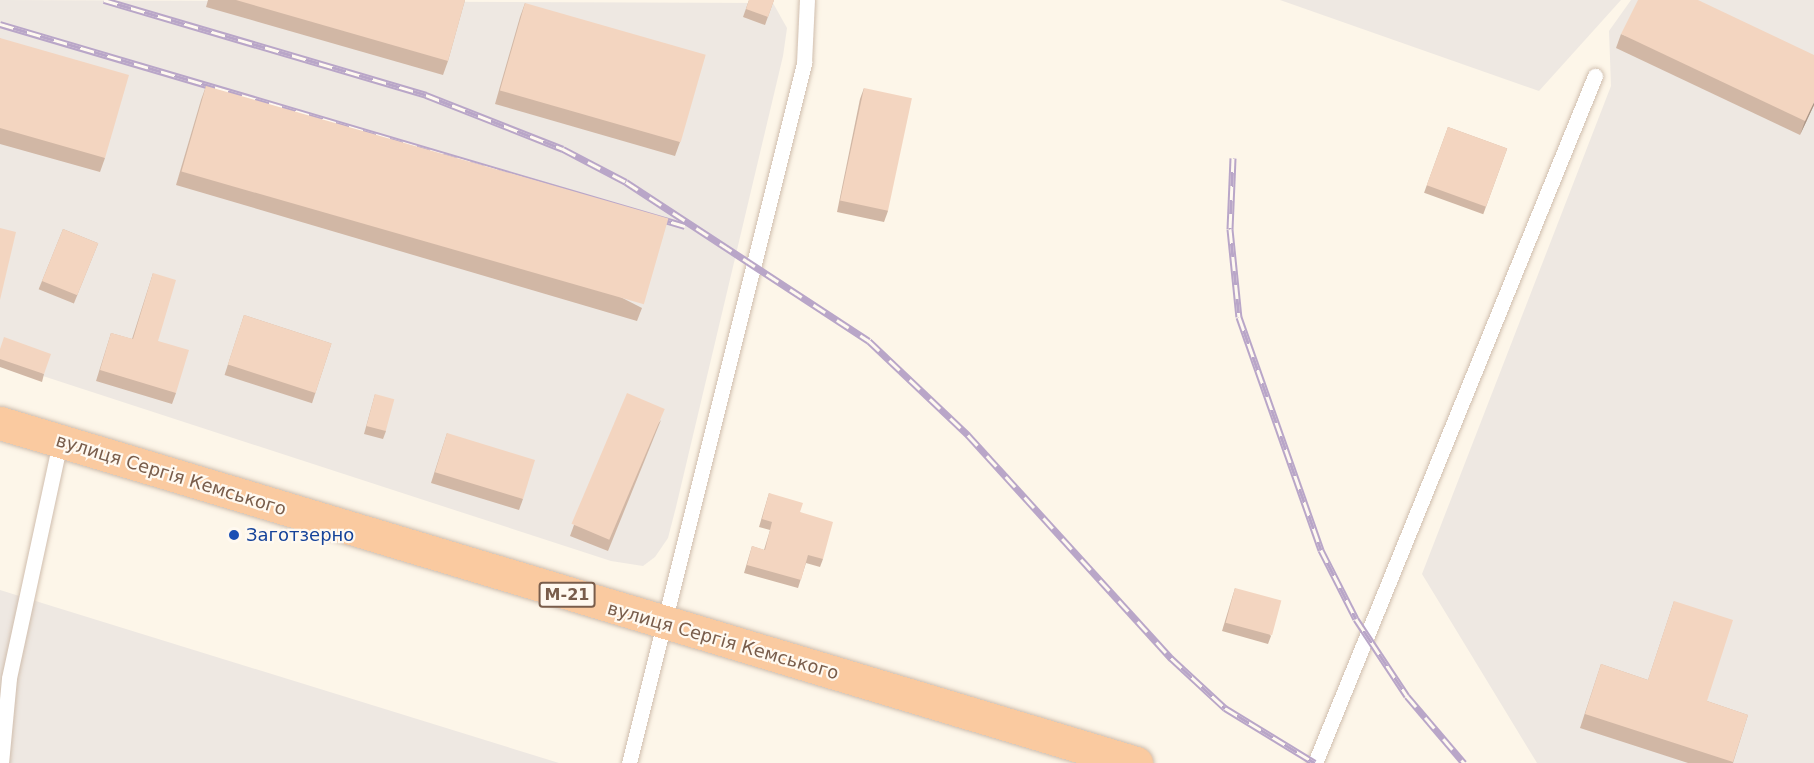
<!DOCTYPE html>
<meta charset="utf-8">
<style>
body{margin:0}
#map{position:relative;width:1814px;height:763px;overflow:hidden;background:#fdf6e9;font-family:"DejaVu Sans",sans-serif}
div>[style]{position:absolute}
.industrial>*{inset:0;background:#eee8e2}
.roads{filter:drop-shadow(0 0 2px #d0beae) drop-shadow(0 0 2px #d0beae)}
.service>*{height:15px;margin:-7.5px;padding:0 7.5px;transform-origin:7.5px;border-radius:7.5px;background:#fff}
.trunk>*{height:33px;margin:-16.5px;padding:0 16.5px;transform-origin:16.5px;border-radius:16.5px;background:#facaa0}
.rail>*{height:7px;margin-top:-3.5px;transform-origin:0;background:repeating-linear-gradient(90deg,#fff9f0 0 14px,#b9a6c8 0 28px);box-sizing:border-box;border-block:2px solid #b9a6c8}
.wall>*{inset:0;background:#d1b7a5;transform-origin:0 0}
.shaded-wall>*{inset:0;background:#aa9586}
.building>*{inset:0;background:#f3d5c0;transform-origin:0 0}
.dots>*{width:16px;height:16px;translate:-50% -50%;box-sizing:border-box;border:3px solid #fff9f0;border-radius:50%}
span{translate:-50% -50%;white-space:nowrap;text-align:center;line-height:1.15;-webkit-text-stroke:4.5px #fff9f0;paint-order:stroke}
.shield-label span{padding:2px 4px;background:#fff9f0;border:2px solid;border-radius:4px;-webkit-text-stroke-width:0}
.shield-label{font-size:16px;color:#795d4b;font-weight:700}
.street-label{font-size:18px;color:#795d4b}
.transit-label{font-size:18px;color:#164399}
.left{translate:0 -50%;text-align:left}
</style>
<div id="map">
<div class="industrial">
<i style="clip-path:polygon(0 0,773px 3px,787px 28px,783px 56px,676px 507px,668px 538px,655px 557px,643px 566px,611px 561px,0 362px)"></i>
<i style="clip-path:polygon(1280px 0,1621px 0,1539px 91px)"></i>
<i style="clip-path:polygon(1631px 0,1814px 0,1814px 763px,1537px 763px,1422px 574px,1611px 86px,1609px 31px)"></i>
<i style="clip-path:polygon(0 590px,559px 763px,0 763px)"></i>
</div>
<div class="roads">
<div class="service">
<i style="left:1px;top:763px;width:85px;rotate:-84.6deg"></i>
<i style="left:9px;top:678px;width:241px;rotate:-77.8deg"></i>
<i style="left:629px;top:763px;width:722px;rotate:-75.96deg"></i>
<i style="left:804px;top:63px;width:63px;rotate:-87.3deg"></i>
<i style="left:1315px;top:763px;width:742px;rotate:-67.83deg"></i>
</div>
<div class="trunk">
<i style="left:0;top:423px;width:1186px;rotate:16.66deg"></i>
</div>
</div>
<div class="rail">
<i style="left:104px;top:0;width:336px;rotate:16.4deg"></i>
<i style="left:426px;top:95px;width:147px;rotate:21.5deg"></i>
<i style="left:563px;top:149px;width:71px;rotate:27.6deg"></i>
<i style="left:626px;top:182px;width:290px;rotate:33.2deg"></i>
<i style="left:869px;top:341px;width:137px;rotate:43.5deg"></i>
<i style="left:968px;top:435px;width:302px;rotate:47.7deg"></i>
<i style="left:1171px;top:658px;width:74px;rotate:42.8deg"></i>
<i style="left:1225px;top:708px;width:105px;rotate:31.4deg"></i>
<i style="left:0;top:24px;width:714px;rotate:16.43deg"></i>
<i style="left:1233px;top:158px;width:71px;rotate:92.4deg"></i>
<i style="left:1230px;top:229px;width:88px;rotate:84.2deg"></i>
<i style="left:1239px;top:317px;width:247px;rotate:70.6deg"></i>
<i style="left:1321px;top:550px;width:77px;rotate:63.1deg"></i>
<i style="left:1356px;top:619px;width:92px;rotate:56.5deg"></i>
<i style="left:1407px;top:696px;width:88px;rotate:49.6deg"></i>
</div>
<div class="wall">
<i style="clip-path:polygon(208px 0,465px 0,448px 61px,443px 75px,206px 7px)"></i>
<i style="clip-path:polygon(749px 0,774px 0,765px 25px,743px 17px)"></i>
<i style="clip-path:polygon(525px 3px,680px 142px,675px 156px,495px 104px,520px 17px)"></i>
<i style="clip-path:polygon(1621px 34px,1814px 105px,1800px 135px,1616px 48px)"></i>
<i style="clip-path:polygon(0 38px,105px 158px,100px 172px,0 144px)"></i>
<i style="clip-path:polygon(206px 86px,642px 308px,637px 321px,176px 185px,201px 100px)"></i>
<i style="clip-path:polygon(864px 88px,888px 211px,884px 222px,837px 212px,860px 99px)"></i>
<i style="left:1448px;top:127px;width:63px;height:70px;rotate:20deg"></i>
<i style="left:63px;top:229px;width:38px;height:65px;rotate:22deg"></i>
<i style="clip-path:polygon(153px 273px,158px 341px,176px 393px,172px 404px,96px 381px,111px 333px,132px 339px)"></i>
<i style="left:244px;top:315px;width:92px;height:63px;rotate:18deg"></i>
<i style="clip-path:polygon(0 349px,44px 374px,42px 382px,0 367px)"></i>
<i style="clip-path:polygon(375px 394px,386px 431px,383px 439px,364px 434px)"></i>
<i style="clip-path:polygon(661px 420px,608px 551px,570px 536px,574px 525px)"></i>
<i style="clip-path:polygon(447px 433px,523px 499px,519px 510px,431px 483px)"></i>
<i style="clip-path:polygon(769px 493px,800px 512px,823px 559px,820px 567px,806px 563px,798px 588px,744px 573px,752px 546px,764px 550px,770px 530px,759px 527px)"></i>
<i style="clip-path:polygon(1235px 588px,1271px 636px,1268px 644px,1222px 631px)"></i>
<i style="clip-path:polygon(1674px 601px,1707px 701px,1748px 715px,1733px 763px,1688px 763px,1580px 728px,1601px 664px,1648px 680px)"></i>
</div>
<div class="shaded-wall">
<i style="clip-path:polygon(1814px 102px,1814px 105px,1800px 135px,1805px 121px)"></i>
</div>
<div class="building">
<i style="clip-path:polygon(236px 0,465px 0,448px 61px)"></i>
<i style="clip-path:polygon(749px 0,774px 0,768px 17px,746px 9px)"></i>
<i style="clip-path:polygon(1638px 0,1698px 0,1814px 55px,1814px 102px,1805px 121px,1621px 34px)"></i>
<i style="left:525px;top:3px;width:188px;height:91px;rotate:16deg"></i>
<i style="clip-path:polygon(0 38px,129px 75px,105px 158px,0 128px)"></i>
<i style="left:206px;top:86px;width:481px;height:89px;rotate:16deg"></i>
<i style="left:864px;top:88px;width:49px;height:115px;rotate:12deg"></i>
<i style="left:1448px;top:127px;width:63px;height:62px;rotate:20deg"></i>
<i style="clip-path:polygon(0 228px,16px 232px,0 300px)"></i>
<i style="left:63px;top:229px;width:38px;height:56px;rotate:22deg"></i>
<i style="clip-path:polygon(153px 273px,176px 280px,158px 341px,189px 350px,176px 393px,100px 370px,111px 333px,133px 339px)"></i>
<i style="left:244px;top:315px;width:92px;height:52px;rotate:18deg"></i>
<i style="clip-path:polygon(4px 337px,51px 354px,44px 374px,0 359px,0 349px)"></i>
<i style="left:627px;top:393px;width:41px;height:142px;rotate:23deg"></i>
<i style="left:375px;top:394px;width:20px;height:33px;rotate:15deg"></i>
<i style="left:447px;top:433px;width:92px;height:41px;rotate:17deg"></i>
<i style="clip-path:polygon(769px 493px,803px 503px,800px 512px,833px 522px,823px 559px,808px 555px,801px 580px,747px 565px,752px 546px,765px 550px,772px 522px,762px 519px)"></i>
<i style="left:1235px;top:588px;width:48px;height:36px;rotate:15deg"></i>
<i style="clip-path:polygon(1674px 601px,1733px 620px,1707px 701px,1748px 715px,1733px 762px,1585px 714px,1601px 664px,1648px 680px)"></i>
</div>
<div class="dots">
<i style="left:234px;top:535px;background:#1a4fb4"></i>
</div>
<div class="shield-label">
<span style="left:567px;top:595px">М-21</span>
</div>
<div class="street-label">
<span style="left:171px;top:475px;rotate:17deg">вулиця Сергія Кемського</span>
<span style="left:723px;top:641px;rotate:16deg">вулиця Сергія Кемського</span>
</div>
<div class="transit-label">
<span class="left" style="left:246px;top:535px">Заготзерно</span>
</div>
</div>
